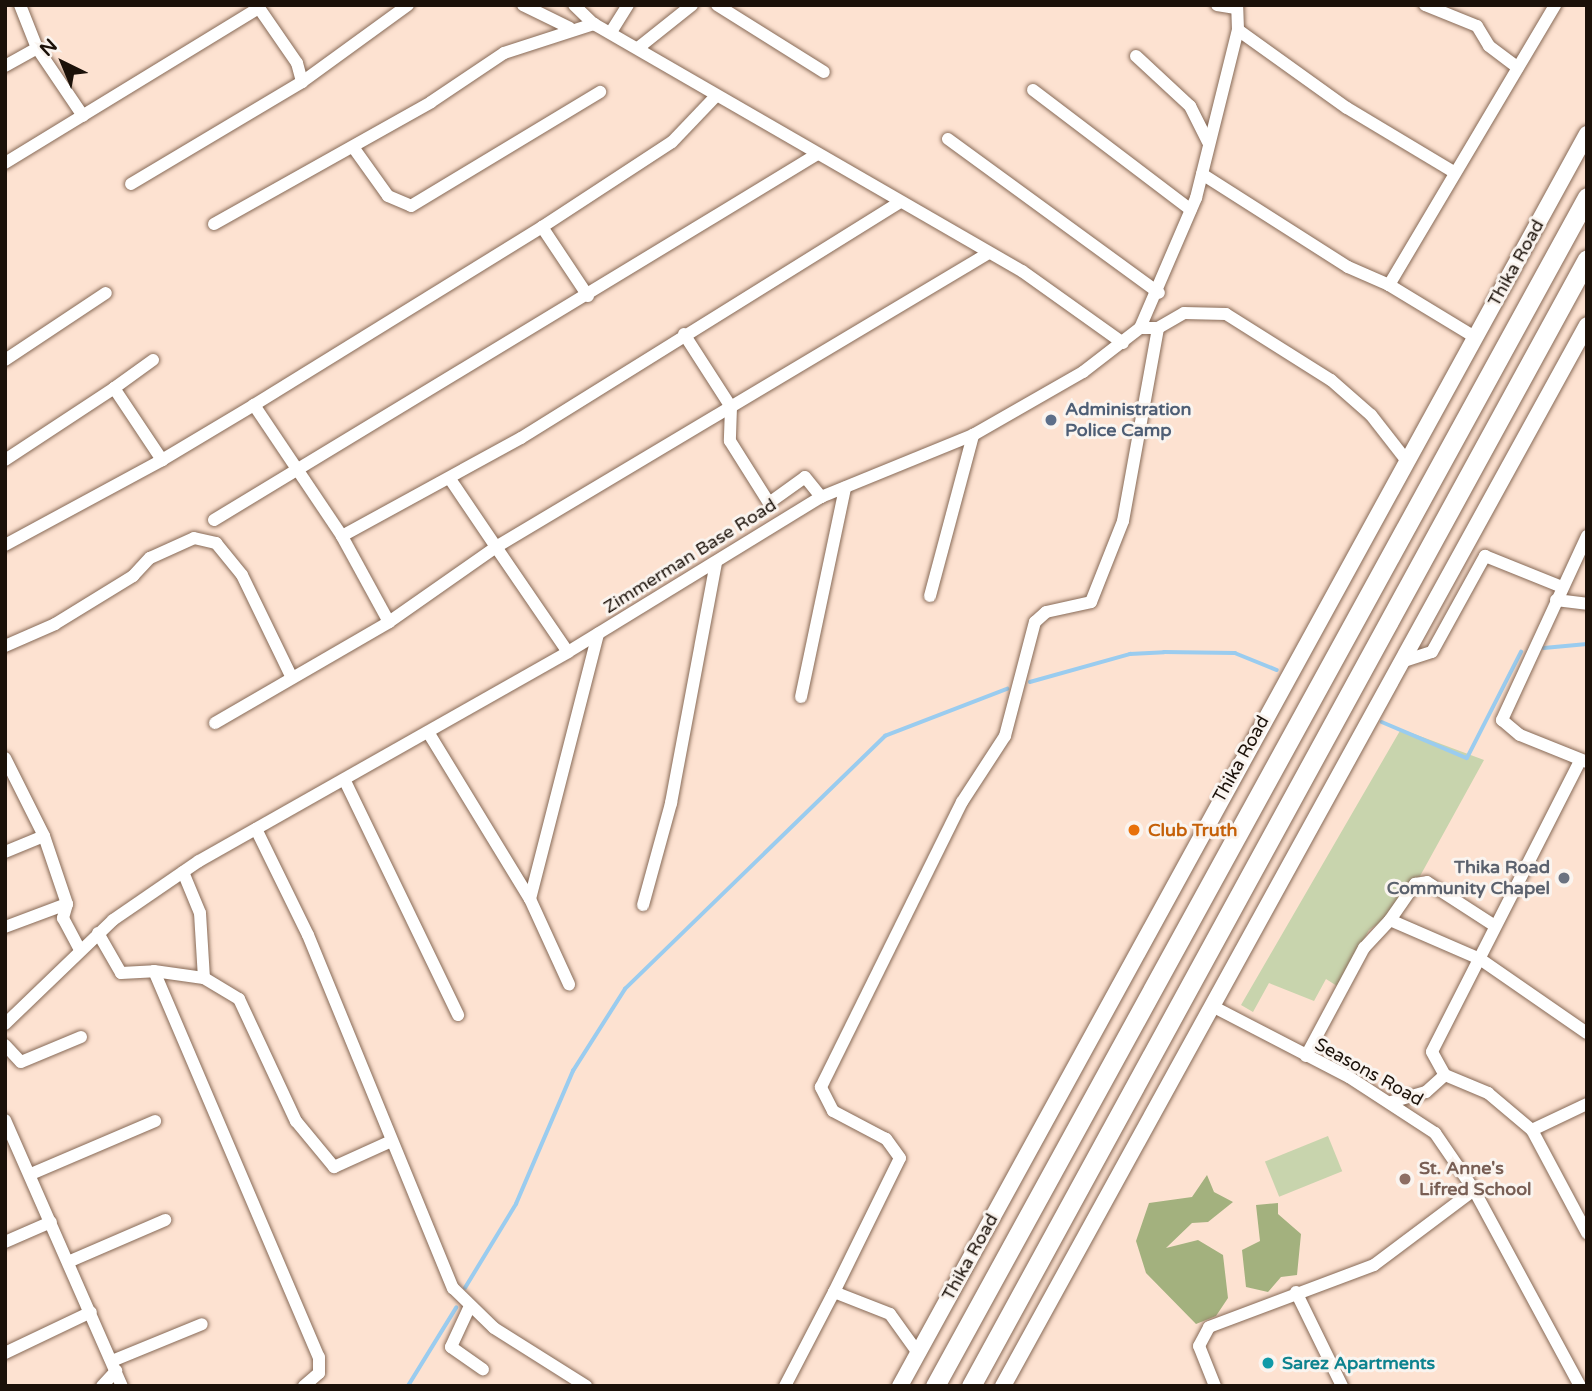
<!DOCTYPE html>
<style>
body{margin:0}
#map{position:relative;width:1592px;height:1391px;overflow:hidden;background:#fde2d1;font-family:"Varela Round",sans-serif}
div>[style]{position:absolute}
.green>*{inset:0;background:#c8d4ad;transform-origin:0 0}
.forest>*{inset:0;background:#a3b17e}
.stream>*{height:3.5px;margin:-1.75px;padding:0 1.75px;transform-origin:1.75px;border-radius:1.75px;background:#9accef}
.roads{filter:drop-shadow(0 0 2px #876a57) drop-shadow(0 0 2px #876a57)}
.minor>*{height:12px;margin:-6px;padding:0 6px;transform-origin:6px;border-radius:6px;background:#fff}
.secondary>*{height:16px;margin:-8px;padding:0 8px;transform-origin:8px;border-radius:8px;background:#fff}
.trunk>*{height:19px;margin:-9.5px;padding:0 9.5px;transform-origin:9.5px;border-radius:9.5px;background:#fff}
.dots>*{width:19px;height:19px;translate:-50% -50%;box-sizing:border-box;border:4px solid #faf4ef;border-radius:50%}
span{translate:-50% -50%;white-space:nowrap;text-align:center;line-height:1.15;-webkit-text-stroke:6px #faf4ef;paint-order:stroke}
.street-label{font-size:18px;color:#1b1109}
.service-label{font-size:18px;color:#4e5e75;font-weight:700}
.left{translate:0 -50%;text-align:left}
.food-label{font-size:18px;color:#c56008;font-weight:700}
.worship-label{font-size:18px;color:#5b616d;font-weight:700}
.right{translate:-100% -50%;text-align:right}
.education-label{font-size:18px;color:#785e54;font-weight:700}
.culture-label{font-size:18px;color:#0d838f;font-weight:700}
.frame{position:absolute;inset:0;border:7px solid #1b1109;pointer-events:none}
.north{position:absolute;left:28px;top:28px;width:70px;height:70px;-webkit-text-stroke:5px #faf4ef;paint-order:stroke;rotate:317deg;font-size:19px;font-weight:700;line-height:28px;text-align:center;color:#1b1109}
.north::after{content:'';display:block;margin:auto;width:24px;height:32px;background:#1b1109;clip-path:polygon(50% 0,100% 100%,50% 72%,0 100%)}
</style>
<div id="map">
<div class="green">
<i style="clip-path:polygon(1401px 729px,1484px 760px,1403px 907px,1369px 930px,1337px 986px,1326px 979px,1314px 1001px,1269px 983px,1253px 1012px,1241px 1005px)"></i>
<i style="left:1328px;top:1136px;width:38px;height:68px;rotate:68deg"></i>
</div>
<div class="forest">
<i style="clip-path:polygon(1207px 1175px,1214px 1192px,1233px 1202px,1208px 1222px,1192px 1223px,1166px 1248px,1198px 1240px,1223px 1255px,1228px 1298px,1216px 1316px,1196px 1324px,1146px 1273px,1136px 1241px,1149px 1203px,1192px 1197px)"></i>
<i style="clip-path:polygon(1278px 1203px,1278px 1214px,1301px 1234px,1297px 1275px,1281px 1277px,1268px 1292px,1246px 1287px,1242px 1250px,1260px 1241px,1256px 1205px)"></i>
</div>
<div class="stream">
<i style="left:1544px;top:648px;width:43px;rotate:-5.3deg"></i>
<i style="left:1030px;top:682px;width:104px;rotate:-15.6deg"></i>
<i style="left:1130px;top:654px;width:34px;rotate:-3deg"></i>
<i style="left:1164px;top:652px;width:71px;rotate:0.8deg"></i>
<i style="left:1235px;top:653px;width:45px;rotate:22deg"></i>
<i style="left:1382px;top:722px;width:92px;rotate:23deg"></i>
<i style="left:1467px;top:758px;width:119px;rotate:-63deg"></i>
<i style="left:465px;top:1288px;width:98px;rotate:-58.7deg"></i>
<i style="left:516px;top:1204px;width:145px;rotate:-66.8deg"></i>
<i style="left:573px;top:1071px;width:97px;rotate:-57.6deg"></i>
<i style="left:625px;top:989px;width:363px;rotate:-44.2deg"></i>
<i style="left:885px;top:736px;width:131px;rotate:-21.1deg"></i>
<i style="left:408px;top:1386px;width:92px;rotate:-58.4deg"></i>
</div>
<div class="roads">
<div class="minor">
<i style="left:20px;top:5px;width:46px;rotate:68.4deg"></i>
<i style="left:37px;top:48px;width:82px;rotate:55.9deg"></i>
<i style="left:523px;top:5px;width:52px;rotate:26.1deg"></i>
<i style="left:574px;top:5px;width:28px;rotate:44deg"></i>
<i style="left:717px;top:5px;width:126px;rotate:32.1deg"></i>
<i style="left:1217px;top:5px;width:19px;rotate:9deg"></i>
<i style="left:1425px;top:5px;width:56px;rotate:22deg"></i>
<i style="left:1477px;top:26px;width:23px;rotate:59deg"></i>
<i style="left:1489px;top:46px;width:36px;rotate:37deg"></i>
<i style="left:1238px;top:30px;width:134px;rotate:35.6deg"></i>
<i style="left:1347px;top:108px;width:125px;rotate:30.9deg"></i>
<i style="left:611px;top:32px;width:32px;rotate:-58deg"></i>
<i style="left:638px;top:48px;width:69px;rotate:-38.5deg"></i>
<i style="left:1136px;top:56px;width:74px;rotate:42.8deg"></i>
<i style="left:1190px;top:106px;width:40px;rotate:63.4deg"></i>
<i style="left:5px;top:66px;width:37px;rotate:-29deg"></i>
<i style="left:302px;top:82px;width:131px;rotate:-36deg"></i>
<i style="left:1033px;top:90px;width:198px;rotate:37.2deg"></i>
<i style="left:948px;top:139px;width:261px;rotate:36.1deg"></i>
<i style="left:353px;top:147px;width:60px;rotate:54.5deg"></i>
<i style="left:388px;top:196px;width:25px;rotate:23deg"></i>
<i style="left:411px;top:206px;width:221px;rotate:-31.1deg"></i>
<i style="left:5px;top:163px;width:298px;rotate:-31.4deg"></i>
<i style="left:259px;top:8px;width:67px;rotate:55.4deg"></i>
<i style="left:297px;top:63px;width:20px;rotate:75deg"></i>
<i style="left:302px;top:82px;width:199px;rotate:149.2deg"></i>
<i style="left:1202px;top:174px;width:173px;rotate:32.5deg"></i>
<i style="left:1348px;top:267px;width:45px;rotate:23.7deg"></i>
<i style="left:1389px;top:285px;width:326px;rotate:-59.3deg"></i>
<i style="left:214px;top:224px;width:249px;rotate:-29.3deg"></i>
<i style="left:431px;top:102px;width:88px;rotate:-33.9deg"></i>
<i style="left:504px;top:53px;width:95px;rotate:-17.9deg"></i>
<i style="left:594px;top:24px;width:494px;rotate:30deg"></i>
<i style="left:1022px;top:271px;width:124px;rotate:35.5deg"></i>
<i style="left:1389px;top:285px;width:100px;rotate:31.2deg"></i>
<i style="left:588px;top:296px;width:83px;rotate:-123.7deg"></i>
<i style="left:542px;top:227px;width:155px;rotate:-33.2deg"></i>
<i style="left:672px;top:142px;width:64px;rotate:-46.3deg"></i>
<i style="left:1140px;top:328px;width:142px;rotate:-66.7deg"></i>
<i style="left:1196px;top:198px;width:173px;rotate:-76deg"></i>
<i style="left:1238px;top:30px;width:25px;rotate:-92deg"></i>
<i style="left:684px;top:334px;width:87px;rotate:57.2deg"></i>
<i style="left:731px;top:407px;width:34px;rotate:92deg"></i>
<i style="left:730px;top:441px;width:73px;rotate:57.8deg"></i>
<i style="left:769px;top:503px;width:44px;rotate:-35.8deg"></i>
<i style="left:805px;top:477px;width:26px;rotate:51deg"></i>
<i style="left:5px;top:360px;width:121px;rotate:-33.6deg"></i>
<i style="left:153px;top:360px;width:48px;rotate:144.3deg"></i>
<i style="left:114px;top:388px;width:87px;rotate:56.3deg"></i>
<i style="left:162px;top:460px;width:107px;rotate:-30.9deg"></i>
<i style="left:5px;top:460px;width:131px;rotate:-33.4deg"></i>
<i style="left:450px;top:479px;width:82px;rotate:55.9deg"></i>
<i style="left:496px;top:547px;width:572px;rotate:-30.83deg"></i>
<i style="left:214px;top:520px;width:704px;rotate:-31.23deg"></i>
<i style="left:342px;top:536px;width:204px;rotate:-28.7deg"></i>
<i style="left:521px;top:438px;width:444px;rotate:-31.9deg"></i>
<i style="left:1587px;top:536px;width:203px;rotate:114.8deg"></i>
<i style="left:1502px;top:720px;width:23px;rotate:40deg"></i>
<i style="left:1520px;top:735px;width:72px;rotate:21.9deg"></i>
<i style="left:5px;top:545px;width:179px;rotate:-28.4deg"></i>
<i style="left:930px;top:596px;width:167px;rotate:-75deg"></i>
<i style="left:1556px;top:600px;width:31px;rotate:7deg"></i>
<i style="left:389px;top:622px;width:98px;rotate:-118.7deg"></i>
<i style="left:342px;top:536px;width:158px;rotate:-123.9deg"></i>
<i style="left:254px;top:405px;width:339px;rotate:-31.7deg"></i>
<i style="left:5px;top:646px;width:55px;rotate:-23.7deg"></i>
<i style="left:55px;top:624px;width:92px;rotate:-31.6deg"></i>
<i style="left:133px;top:576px;width:25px;rotate:-47deg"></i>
<i style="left:150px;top:558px;width:48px;rotate:-24.4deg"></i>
<i style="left:194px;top:538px;width:23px;rotate:13deg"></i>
<i style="left:216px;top:543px;width:41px;rotate:50.9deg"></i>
<i style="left:242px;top:575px;width:114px;rotate:64.1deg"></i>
<i style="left:1404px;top:661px;width:29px;rotate:-18deg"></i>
<i style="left:1432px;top:652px;width:110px;rotate:-61.1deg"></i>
<i style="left:1485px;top:556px;width:83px;rotate:21.9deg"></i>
<i style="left:801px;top:697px;width:214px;rotate:-78.1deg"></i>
<i style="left:215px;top:723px;width:201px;rotate:-30.1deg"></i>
<i style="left:389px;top:622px;width:131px;rotate:-35deg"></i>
<i style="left:496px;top:547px;width:127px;rotate:55.6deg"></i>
<i style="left:428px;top:732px;width:196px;rotate:58.6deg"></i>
<i style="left:530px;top:899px;width:94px;rotate:65.4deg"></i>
<i style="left:5px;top:758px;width:87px;rotate:63.4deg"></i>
<i style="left:44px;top:836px;width:72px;rotate:71.3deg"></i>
<i style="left:67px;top:904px;width:15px;rotate:106deg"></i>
<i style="left:63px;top:918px;width:36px;rotate:62deg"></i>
<i style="left:1580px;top:761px;width:326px;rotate:117deg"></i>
<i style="left:1432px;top:1052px;width:26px;rotate:61deg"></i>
<i style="left:1445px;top:1075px;width:47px;rotate:22.7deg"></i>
<i style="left:1488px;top:1093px;width:57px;rotate:40.1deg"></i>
<i style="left:1532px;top:1130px;width:117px;rotate:61.9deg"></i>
<i style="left:345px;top:781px;width:260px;rotate:64.2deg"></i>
<i style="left:256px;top:829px;width:118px;rotate:63.9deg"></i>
<i style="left:308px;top:935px;width:382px;rotate:67.7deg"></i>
<i style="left:453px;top:1288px;width:57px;rotate:44.3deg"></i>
<i style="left:494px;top:1328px;width:109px;rotate:32.2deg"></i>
<i style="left:5px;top:852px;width:42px;rotate:-22.3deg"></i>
<i style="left:183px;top:872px;width:44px;rotate:67.5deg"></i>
<i style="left:200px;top:913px;width:65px;rotate:86.5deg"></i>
<i style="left:530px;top:899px;width:274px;rotate:-75.6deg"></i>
<i style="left:643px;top:905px;width:106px;rotate:-74.6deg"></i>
<i style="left:671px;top:803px;width:245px;rotate:-79.4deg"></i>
<i style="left:1390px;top:920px;width:44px;rotate:-55.2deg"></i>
<i style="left:1415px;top:884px;width:12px;rotate:-9deg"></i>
<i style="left:1427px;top:882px;width:81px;rotate:32.9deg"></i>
<i style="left:5px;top:927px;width:66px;rotate:-20.4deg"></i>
<i style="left:98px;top:933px;width:46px;rotate:60.1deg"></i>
<i style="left:121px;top:973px;width:33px;rotate:-3deg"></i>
<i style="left:154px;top:971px;width:420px;rotate:66.9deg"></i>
<i style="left:319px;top:1357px;width:16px;rotate:90deg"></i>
<i style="left:319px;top:1373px;width:20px;rotate:139deg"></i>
<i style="left:154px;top:971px;width:50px;rotate:8deg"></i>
<i style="left:204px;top:978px;width:41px;rotate:31deg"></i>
<i style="left:239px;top:999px;width:135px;rotate:65deg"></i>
<i style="left:296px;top:1121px;width:60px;rotate:50.4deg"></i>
<i style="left:334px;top:1167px;width:60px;rotate:-24.4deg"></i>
<i style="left:1212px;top:1006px;width:154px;rotate:27.4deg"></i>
<i style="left:1349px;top:1077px;width:103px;rotate:33.1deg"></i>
<i style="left:1435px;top:1133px;width:69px;rotate:55.6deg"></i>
<i style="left:1474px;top:1190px;width:223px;rotate:61.6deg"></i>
<i style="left:5px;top:1024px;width:150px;rotate:-43.9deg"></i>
<i style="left:113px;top:920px;width:104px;rotate:-34.5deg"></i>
<i style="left:199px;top:861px;width:424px;rotate:-29.5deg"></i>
<i style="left:568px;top:652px;width:297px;rotate:-31.5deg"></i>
<i style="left:821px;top:497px;width:164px;rotate:-22.2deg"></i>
<i style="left:973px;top:435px;width:127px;rotate:-29.8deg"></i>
<i style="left:1083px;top:372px;width:72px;rotate:-37.7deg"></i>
<i style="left:1140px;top:328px;width:18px"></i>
<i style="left:1158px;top:328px;width:30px;rotate:-30deg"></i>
<i style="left:1184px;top:313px;width:42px;rotate:1.4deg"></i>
<i style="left:1226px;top:314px;width:124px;rotate:32.2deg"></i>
<i style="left:1331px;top:380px;width:53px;rotate:41.2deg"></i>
<i style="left:1371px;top:415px;width:58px;rotate:52deg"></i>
<i style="left:5px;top:1045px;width:23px;rotate:47deg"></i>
<i style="left:21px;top:1062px;width:65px;rotate:-22.6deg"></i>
<i style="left:1306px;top:1056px;width:123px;rotate:-61.8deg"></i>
<i style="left:1364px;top:948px;width:38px;rotate:-47deg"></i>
<i style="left:1390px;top:920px;width:98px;rotate:23.4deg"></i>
<i style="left:1480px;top:959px;width:130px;rotate:34.7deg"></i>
<i style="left:1391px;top:1102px;width:36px;rotate:-16deg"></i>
<i style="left:1426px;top:1092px;width:25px;rotate:-42deg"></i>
<i style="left:5px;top:1120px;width:291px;rotate:66.3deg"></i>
<i style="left:1532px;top:1130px;width:61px;rotate:-25.3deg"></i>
<i style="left:31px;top:1174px;width:135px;rotate:-23.1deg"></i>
<i style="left:5px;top:1242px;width:50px;rotate:-23.5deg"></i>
<i style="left:68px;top:1262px;width:106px;rotate:-23.4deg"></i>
<i style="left:834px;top:1292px;width:149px;rotate:-63.8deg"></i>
<i style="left:900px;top:1158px;width:24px;rotate:-126deg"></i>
<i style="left:886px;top:1139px;width:60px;rotate:-152.2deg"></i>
<i style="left:833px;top:1111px;width:27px;rotate:-117deg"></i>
<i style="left:821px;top:1087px;width:318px;rotate:-63.7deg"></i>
<i style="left:962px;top:802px;width:79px;rotate:-56.9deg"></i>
<i style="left:1005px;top:736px;width:118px;rotate:-75.3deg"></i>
<i style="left:1035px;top:622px;width:15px;rotate:-42deg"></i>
<i style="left:1046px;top:612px;width:46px;rotate:-12.5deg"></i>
<i style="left:1091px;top:602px;width:87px;rotate:-68.4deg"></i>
<i style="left:1123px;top:521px;width:196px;rotate:-79.7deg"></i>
<i style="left:1296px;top:1292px;width:105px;rotate:63.9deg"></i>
<i style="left:469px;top:1308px;width:43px;rotate:114.8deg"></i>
<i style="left:451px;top:1347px;width:39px;rotate:35deg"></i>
<i style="left:5px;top:1353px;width:95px;rotate:-25.5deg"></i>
<i style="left:112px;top:1361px;width:97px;rotate:-22.3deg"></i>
<i style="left:102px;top:1386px;width:21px;rotate:-47deg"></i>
<i style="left:785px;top:1386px;width:106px;rotate:-62.5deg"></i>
<i style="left:834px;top:1292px;width:60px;rotate:21.4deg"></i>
<i style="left:890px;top:1314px;width:48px;rotate:54.3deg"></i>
<i style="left:1215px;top:1386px;width:43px;rotate:-111.8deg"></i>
<i style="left:1199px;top:1346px;width:21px;rotate:-62deg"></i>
<i style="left:1209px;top:1327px;width:176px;rotate:-20.6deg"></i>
<i style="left:1374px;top:1265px;width:125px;rotate:-36.9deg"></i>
</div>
<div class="secondary">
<i style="left:900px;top:1386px;width:1428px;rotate:-61.25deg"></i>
<i style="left:1003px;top:1386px;width:1211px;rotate:-61.17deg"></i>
</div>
<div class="trunk">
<i style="left:935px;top:1386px;width:1356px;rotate:-61.26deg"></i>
<i style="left:971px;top:1386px;width:1284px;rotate:-61.34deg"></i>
</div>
</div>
<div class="dots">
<i style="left:1051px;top:420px;background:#5c6f8a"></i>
<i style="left:1134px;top:830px;background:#e8710a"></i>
<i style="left:1564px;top:878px;background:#6b7280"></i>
<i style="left:1405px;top:1179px;background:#8d6e63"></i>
<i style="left:1268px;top:1363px;background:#0f9aa8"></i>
</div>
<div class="street-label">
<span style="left:1516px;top:263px;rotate:-61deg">Thika Road</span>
<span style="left:690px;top:556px;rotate:-32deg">Zimmerman Base Road</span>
<span style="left:1241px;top:759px;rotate:-61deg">Thika Road</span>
<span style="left:1369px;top:1072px;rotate:29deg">Seasons Road</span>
<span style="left:970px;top:1257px;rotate:-61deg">Thika Road</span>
</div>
<div class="service-label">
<span class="left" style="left:1065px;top:420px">Administration<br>Police Camp</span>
</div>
<div class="food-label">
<span class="left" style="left:1148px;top:830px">Club Truth</span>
</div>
<div class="worship-label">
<span class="right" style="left:1550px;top:878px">Thika Road<br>Community Chapel</span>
</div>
<div class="education-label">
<span class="left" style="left:1419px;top:1179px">St. Anne's<br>Lifred School</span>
</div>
<div class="culture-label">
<span class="left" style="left:1282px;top:1363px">Sarez Apartments</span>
</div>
<div class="frame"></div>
<div class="north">N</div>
</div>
